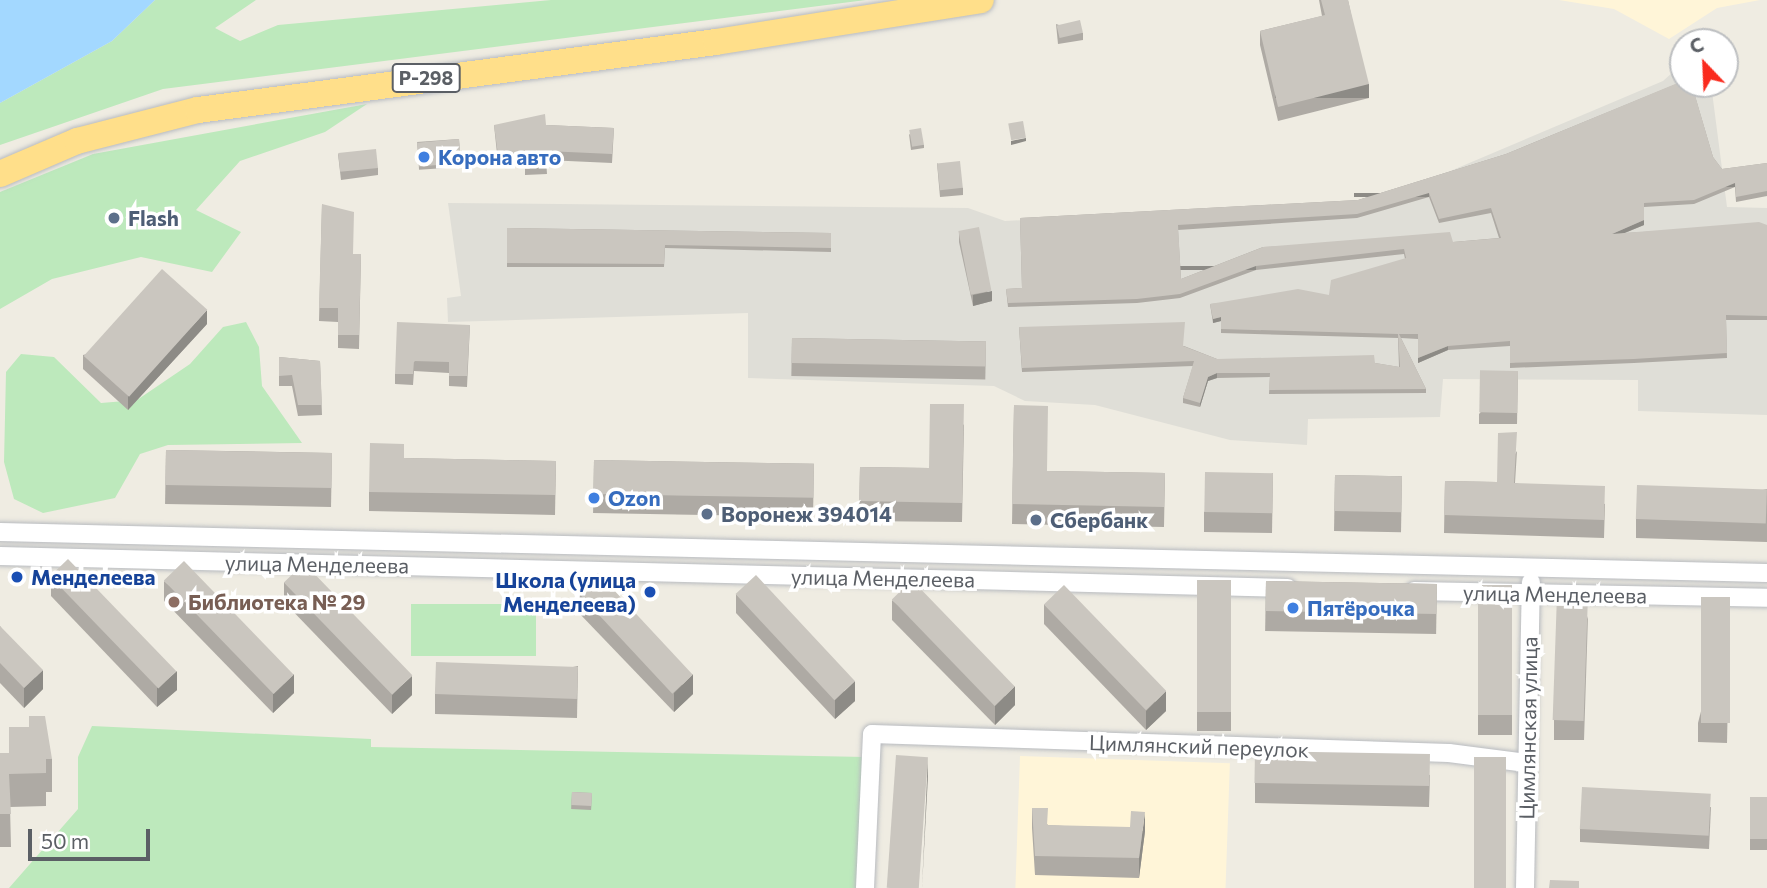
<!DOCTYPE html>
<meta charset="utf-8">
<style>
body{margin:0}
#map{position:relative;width:1767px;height:888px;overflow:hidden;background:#efece2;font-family:Commissioner,sans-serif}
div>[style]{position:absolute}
.commercial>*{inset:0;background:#fff5d8;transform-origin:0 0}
.industrial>*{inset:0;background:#dfded7}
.green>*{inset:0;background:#bde9bc;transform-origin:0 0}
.water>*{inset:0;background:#a3d8ff}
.roads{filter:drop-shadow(0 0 2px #b8bbc0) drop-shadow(0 0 2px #b8bbc0)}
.minor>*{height:18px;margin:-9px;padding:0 9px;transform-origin:9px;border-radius:9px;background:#fff}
.highway>*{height:26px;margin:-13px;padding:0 13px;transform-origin:13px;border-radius:13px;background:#ffdf8a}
.wall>*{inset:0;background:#aeaaa4;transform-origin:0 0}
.shaded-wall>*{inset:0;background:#8d8b86;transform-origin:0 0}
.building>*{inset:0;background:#cac6bf;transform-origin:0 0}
.dots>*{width:19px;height:19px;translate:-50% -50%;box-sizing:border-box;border:4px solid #fff;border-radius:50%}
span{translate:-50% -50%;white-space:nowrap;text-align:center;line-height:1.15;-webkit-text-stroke:7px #fff;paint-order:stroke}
.shield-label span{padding:2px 5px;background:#fff;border:2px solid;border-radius:5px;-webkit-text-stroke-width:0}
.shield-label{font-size:19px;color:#5b5f65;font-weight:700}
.shop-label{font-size:21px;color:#366cbe;font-weight:700}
.left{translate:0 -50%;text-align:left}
.service-label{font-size:21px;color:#4e5e75;font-weight:700}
.street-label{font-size:21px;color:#5b5f65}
.transit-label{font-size:21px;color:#164399;font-weight:700}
.right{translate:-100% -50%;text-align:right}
.education-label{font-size:21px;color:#785e54;font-weight:700}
.north{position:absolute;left:1669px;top:28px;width:70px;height:70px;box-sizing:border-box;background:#fff;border:2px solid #bdbfc1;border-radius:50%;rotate:337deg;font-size:19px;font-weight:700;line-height:28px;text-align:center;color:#5b5f65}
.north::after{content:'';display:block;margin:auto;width:24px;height:32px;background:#fa2b1e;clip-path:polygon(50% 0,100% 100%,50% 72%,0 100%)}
.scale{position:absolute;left:28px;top:829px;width:122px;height:32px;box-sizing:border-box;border:4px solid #5b5f65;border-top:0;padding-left:9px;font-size:21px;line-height:24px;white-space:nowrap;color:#5b5f65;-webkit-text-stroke:5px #fff;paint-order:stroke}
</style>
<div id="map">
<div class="commercial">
<i style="clip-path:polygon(1559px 0,1760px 0,1717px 8px,1669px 39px,1614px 9px)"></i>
<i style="left:1020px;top:756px;width:210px;height:132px;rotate:2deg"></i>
</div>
<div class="industrial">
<i style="clip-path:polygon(1683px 63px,1683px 84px,1711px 84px,1727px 207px,1767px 208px,1767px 415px,1638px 411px,1638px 380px,1443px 379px,1440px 417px,1308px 419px,1307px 445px,1230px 440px,1095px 405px,1025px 401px,994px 386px,748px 378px,748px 313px,448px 322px,447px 298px,461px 296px,448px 203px,968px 208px,1005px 221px,1349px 203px,1448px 172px,1663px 81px)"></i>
</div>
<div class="green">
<i style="clip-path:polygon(155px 0,256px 0,215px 28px,240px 41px,278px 25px,551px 0,866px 0,163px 89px,0 145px,0 103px,112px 41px)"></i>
<i style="clip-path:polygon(367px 104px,325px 132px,240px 161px,196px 210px,241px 232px,212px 272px,141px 257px,52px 279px,0 309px,0 192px,93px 154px)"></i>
<i style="clip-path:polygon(246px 322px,259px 347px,262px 386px,302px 443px,168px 445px,140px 454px,115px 498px,43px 513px,14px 499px,4px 462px,6px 372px,21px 354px,54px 357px,101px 403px,137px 400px,190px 364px,223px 327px)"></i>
<i style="left:411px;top:604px;width:125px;height:52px"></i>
<i style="clip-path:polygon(92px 726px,371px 739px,371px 747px,866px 757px,861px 888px,9px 888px,78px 809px,78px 757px)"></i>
</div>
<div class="water">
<i style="clip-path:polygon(0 0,155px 0,112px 41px,0 103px)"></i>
</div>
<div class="roads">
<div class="minor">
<i style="left:0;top:532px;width:1767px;rotate:1.33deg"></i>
<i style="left:0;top:556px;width:1288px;rotate:1.42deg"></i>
<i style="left:1414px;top:591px;width:353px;rotate:1.1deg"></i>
<i style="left:865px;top:888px;width:154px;rotate:-87.4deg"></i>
<i style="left:872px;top:734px;width:577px;rotate:1.89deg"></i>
<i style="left:1449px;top:753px;width:78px;rotate:7.4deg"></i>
<i style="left:1525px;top:888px;width:306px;rotate:-88.9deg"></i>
</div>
<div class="highway">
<i style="left:0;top:174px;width:84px;rotate:-23.2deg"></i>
<i style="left:77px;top:141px;width:125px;rotate:-14.4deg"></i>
<i style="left:198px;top:110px;width:522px;rotate:-7.48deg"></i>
<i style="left:716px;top:42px;width:268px;rotate:-9deg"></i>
</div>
</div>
<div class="wall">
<i style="clip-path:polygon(1319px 0,1348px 0,1369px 98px,1278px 121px,1260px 45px,1260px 31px,1322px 16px)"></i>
<i style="clip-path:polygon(1056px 24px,1083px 33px,1083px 40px,1058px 44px)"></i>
<i style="clip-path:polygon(evenodd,1678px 76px,1703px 93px,1695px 96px,1713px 157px,1722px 169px,1767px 163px,1767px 196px,1736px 202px,1735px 187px,1694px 204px,1644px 207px,1644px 225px,1625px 233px,1767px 225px,1767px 320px,1726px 320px,1727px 358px,1634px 363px,1510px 368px,1510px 346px,1448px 350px,1418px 363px,1418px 339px,1401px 338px,1426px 389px,1426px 393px,1269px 394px,1270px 377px,1217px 378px,1208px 381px,1200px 407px,1183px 403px,1183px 398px,1193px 366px,1022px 372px,1019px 327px,1184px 346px,1217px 359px,1375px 363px,1399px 367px,1398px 338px,1221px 333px,1221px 321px,1213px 323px,1210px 304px,1329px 295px,1405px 259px,1404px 254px,1256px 270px,1180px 298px,1137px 303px,1008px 307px,1006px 289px,1022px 288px,1020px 218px,1358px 200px,1506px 154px,1679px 83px,1678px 76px,1429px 197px,1439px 223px,1491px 213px,1499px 238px,1453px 242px,1263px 247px,1181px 279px,1178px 230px,1357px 218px,1429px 197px)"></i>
<i style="clip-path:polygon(494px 125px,546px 125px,614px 128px,612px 163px,546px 160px,547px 174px,525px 175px,525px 160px,498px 163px)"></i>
<i style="clip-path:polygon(909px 134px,924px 145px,924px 148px,911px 150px)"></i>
<i style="left:459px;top:139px;width:28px;height:42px;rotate:86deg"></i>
<i style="clip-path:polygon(338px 154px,378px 168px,378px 175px,341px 180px)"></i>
<i style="clip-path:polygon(937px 163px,963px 188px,963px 195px,940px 197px)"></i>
<i style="clip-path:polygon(322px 204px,353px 254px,361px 254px,359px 349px,338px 348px,338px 322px,319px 321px)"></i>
<i style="clip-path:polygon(507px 228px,831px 233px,831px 252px,665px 248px,664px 267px,507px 267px)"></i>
<i style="clip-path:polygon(959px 232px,992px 301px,973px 306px,959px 242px)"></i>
<i style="clip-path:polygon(207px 324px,128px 410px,83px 369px,83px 355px)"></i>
<i style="clip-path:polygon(470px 325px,467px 387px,449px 386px,449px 373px,414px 371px,413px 385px,395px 384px,395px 374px)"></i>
<i style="left:792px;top:338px;width:194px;height:38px;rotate:1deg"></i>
<i style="clip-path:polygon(279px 357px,320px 361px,322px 415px,298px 416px,292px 386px,279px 386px)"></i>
<i style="clip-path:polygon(1518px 371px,1517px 424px,1479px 424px,1479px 414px)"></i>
<i style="clip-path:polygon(1014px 405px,1047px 471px,1165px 473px,1164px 527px,1012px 524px)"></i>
<i style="clip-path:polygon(964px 424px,962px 522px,859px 521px,860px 467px,929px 468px)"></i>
<i style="left:166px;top:450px;width:166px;height:54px;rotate:1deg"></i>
<i style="clip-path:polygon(1517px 451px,1515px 483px,1605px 504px,1604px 538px,1444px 533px,1445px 481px,1497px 482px)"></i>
<i style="clip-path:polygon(404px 458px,556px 461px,555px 515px,369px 511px,369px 492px)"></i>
<i style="left:594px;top:460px;width:220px;height:53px;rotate:1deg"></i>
<i style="clip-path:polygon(1273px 473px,1272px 533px,1204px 532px,1204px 512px)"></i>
<i style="left:1335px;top:475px;width:67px;height:56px;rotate:1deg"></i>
<i style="clip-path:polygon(1767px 489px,1767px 542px,1636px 538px,1636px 519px)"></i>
<i style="clip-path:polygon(51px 577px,177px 690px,157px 707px,51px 596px)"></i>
<i style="left:1197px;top:580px;width:34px;height:151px"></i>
<i style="clip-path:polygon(164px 581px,294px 693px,273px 713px,164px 601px)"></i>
<i style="left:1266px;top:581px;width:171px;height:50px;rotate:1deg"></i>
<i style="clip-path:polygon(284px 582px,412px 695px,392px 714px,284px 602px)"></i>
<i style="left:1478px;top:585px;width:34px;height:150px"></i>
<i style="clip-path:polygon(578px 592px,693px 694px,674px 712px,578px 612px)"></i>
<i style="clip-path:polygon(736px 594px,855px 701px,835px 719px,736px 613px)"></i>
<i style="clip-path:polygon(1730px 597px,1727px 743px,1698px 742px,1698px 723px)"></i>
<i style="clip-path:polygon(892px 600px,1015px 705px,995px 725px,892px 620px)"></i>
<i style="clip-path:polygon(1044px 604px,1166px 711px,1146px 730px,1044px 624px)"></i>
<i style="clip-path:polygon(1588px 616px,1584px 740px,1554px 740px,1554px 720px)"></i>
<i style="clip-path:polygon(0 626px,43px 689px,24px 708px,0 683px)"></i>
<i style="clip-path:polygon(578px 666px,577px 718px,435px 714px,435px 694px)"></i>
<i style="clip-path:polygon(9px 727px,52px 759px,52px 792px,46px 792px,46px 806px,10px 807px,11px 847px,0 847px,0 753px,9px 753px)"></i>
<i style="clip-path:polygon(1255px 751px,1430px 775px,1429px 807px,1255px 803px)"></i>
<i style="left:572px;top:792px;width:20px;height:17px;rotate:3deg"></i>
<i style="left:1750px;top:797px;width:17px;height:53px"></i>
<i style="clip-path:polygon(1711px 807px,1709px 849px,1580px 842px,1580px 829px)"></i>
<i style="clip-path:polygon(1032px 808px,1048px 825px,1145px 831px,1139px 878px,1035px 875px,1032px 828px)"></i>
</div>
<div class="shaded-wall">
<i style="left:1369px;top:84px;width:14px;height:94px;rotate:90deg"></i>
<i style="clip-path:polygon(1703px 88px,1703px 93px,1694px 96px,1694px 92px)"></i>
<i style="clip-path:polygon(1026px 138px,1026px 141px,1011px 145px,1011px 141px)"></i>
<i style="left:1735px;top:183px;width:4px;height:44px;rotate:90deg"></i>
<i style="left:1429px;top:193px;width:4px;height:75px;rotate:90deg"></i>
<i style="clip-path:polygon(1644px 220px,1644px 225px,1612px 238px,1612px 234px)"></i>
<i style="left:1256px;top:266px;width:4px;height:81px;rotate:90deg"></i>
<i style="clip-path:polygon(992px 291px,992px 301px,973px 306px,973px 295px)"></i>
<i style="clip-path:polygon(207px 310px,207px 324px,128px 410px,128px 396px)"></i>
<i style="clip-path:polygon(1221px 317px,1221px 321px,1213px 323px,1213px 319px)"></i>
<i style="clip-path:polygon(1448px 346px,1448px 350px,1418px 363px,1418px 358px)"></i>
<i style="clip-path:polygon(1217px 373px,1217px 378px,1208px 381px,1200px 407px,1200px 403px,1208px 377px)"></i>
<i style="clip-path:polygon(43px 670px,43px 689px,24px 708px,24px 688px)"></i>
<i style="clip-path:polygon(177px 671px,177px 690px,157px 707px,157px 688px)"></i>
<i style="clip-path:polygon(294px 674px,294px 693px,273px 713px,273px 694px)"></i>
<i style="clip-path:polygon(693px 674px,693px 694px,674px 712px,674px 693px)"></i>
<i style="clip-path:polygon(412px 676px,412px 695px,392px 714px,392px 694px)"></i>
<i style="clip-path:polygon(855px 681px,855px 701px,835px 719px,835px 700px)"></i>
<i style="clip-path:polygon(1015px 686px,1015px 705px,995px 725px,995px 706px)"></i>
<i style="clip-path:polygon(1166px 691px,1166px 711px,1146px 730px,1146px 711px)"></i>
<i style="clip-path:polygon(928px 757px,928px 776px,922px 888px)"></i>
<i style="clip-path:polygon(1145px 812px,1145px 831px,1139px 878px,1139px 858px)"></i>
</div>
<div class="building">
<i style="clip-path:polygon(1321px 0,1348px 0,1369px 84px,1278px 107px,1260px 31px,1325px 15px)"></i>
<i style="left:1080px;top:20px;width:13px;height:24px;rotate:77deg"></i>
<i style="clip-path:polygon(evenodd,1683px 74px,1683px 84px,1702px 84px,1703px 88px,1694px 92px,1713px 157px,1722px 169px,1767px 163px,1767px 191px,1736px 197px,1735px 183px,1694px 200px,1644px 203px,1644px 220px,1612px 234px,1759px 222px,1767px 225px,1767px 316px,1726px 315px,1727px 353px,1634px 359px,1510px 363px,1510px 341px,1448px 346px,1418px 358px,1418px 334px,1399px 334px,1426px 389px,1269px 390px,1270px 373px,1217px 373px,1208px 377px,1200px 403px,1183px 398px,1194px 361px,1022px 368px,1019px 327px,1185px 322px,1183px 346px,1217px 359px,1374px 355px,1375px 363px,1400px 367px,1398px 334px,1221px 329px,1221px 317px,1213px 319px,1210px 304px,1298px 289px,1329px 295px,1331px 280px,1406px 258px,1404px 249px,1256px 266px,1180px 294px,1137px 299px,1008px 303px,1006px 289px,1022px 288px,1020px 218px,1358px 200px,1506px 154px,1680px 82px,1678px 76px,1683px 74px,1429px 193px,1439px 219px,1491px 208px,1501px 238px,1453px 242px,1450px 232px,1263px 247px,1181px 279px,1178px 225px,1357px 214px,1429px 193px)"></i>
<i style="clip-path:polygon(545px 114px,546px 125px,614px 128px,612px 154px,546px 151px,547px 166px,525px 166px,525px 151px,498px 155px,494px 125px)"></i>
<i style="left:1023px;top:121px;width:17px;height:15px;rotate:80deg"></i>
<i style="left:921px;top:128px;width:17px;height:12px;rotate:80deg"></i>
<i style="left:459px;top:139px;width:24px;height:42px;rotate:85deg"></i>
<i style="left:376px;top:149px;width:19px;height:38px;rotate:84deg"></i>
<i style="left:960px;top:161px;width:27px;height:23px;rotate:84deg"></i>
<i style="clip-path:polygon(322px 204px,354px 212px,353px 254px,361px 254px,359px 335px,338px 335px,338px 308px,319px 308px)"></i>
<i style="left:979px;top:227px;width:65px;height:21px;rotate:79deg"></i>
<i style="clip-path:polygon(507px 228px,831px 233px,831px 248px,665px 245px,664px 264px,507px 263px)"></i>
<i style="left:162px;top:269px;width:61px;height:117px;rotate:42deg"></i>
<i style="clip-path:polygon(397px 322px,470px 325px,467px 376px,449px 376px,449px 362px,414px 361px,413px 374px,395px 374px)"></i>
<i style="left:792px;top:338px;width:194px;height:25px;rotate:1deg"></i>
<i style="clip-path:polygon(279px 357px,320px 361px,322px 405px,298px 405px,292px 375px,279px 376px)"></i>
<i style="left:1518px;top:371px;width:42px;height:38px;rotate:91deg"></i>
<i style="clip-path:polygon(930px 404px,964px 404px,962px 503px,859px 501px,860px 467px,929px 468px)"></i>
<i style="clip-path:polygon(1014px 405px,1048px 406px,1047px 471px,1165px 473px,1164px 507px,1012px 504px)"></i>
<i style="clip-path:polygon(1517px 432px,1514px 483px,1605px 486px,1604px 520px,1444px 515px,1445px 481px,1497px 482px,1498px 433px)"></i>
<i style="clip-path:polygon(370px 443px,404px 444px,404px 458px,556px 461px,555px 495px,369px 492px)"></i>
<i style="left:166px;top:450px;width:166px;height:35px;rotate:1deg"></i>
<i style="left:594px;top:460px;width:220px;height:34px;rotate:1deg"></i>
<i style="left:1205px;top:472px;width:68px;height:40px;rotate:1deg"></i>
<i style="left:1335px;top:475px;width:67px;height:36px;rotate:1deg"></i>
<i style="left:1637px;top:485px;width:130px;height:34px;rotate:2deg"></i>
<i style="left:68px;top:559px;width:156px;height:25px;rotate:46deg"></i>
<i style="left:184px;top:561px;width:158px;height:28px;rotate:46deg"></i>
<i style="left:304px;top:563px;width:156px;height:28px;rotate:46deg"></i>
<i style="left:598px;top:573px;width:139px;height:28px;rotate:47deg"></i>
<i style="left:756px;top:575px;width:145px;height:28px;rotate:47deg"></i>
<i style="left:912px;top:580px;width:148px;height:28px;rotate:46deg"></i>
<i style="left:1197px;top:580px;width:34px;height:132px"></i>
<i style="left:1266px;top:581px;width:171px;height:30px;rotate:1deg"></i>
<i style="left:1064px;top:585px;width:147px;height:28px;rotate:46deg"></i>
<i style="left:1478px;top:585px;width:34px;height:130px"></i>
<i style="left:1557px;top:595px;width:31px;height:125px;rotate:2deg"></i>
<i style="left:1701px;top:597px;width:29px;height:126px"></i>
<i style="clip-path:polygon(0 626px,43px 670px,24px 688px,0 663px)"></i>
<i style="left:436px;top:662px;width:142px;height:32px;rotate:2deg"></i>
<i style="clip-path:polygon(29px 716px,45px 716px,52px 759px,46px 759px,46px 773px,9px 774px,11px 814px,0 814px,0 753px,9px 753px,9px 727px,29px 727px)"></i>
<i style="left:1255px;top:751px;width:175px;height:32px;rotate:1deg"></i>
<i style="left:896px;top:755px;width:32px;height:133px;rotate:4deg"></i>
<i style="left:1474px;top:757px;width:32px;height:131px"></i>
<i style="left:1582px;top:787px;width:129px;height:42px;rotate:3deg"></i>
<i style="left:572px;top:792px;width:20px;height:13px;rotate:3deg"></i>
<i style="left:1750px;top:797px;width:17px;height:42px"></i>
<i style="clip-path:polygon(1032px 808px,1048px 808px,1047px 825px,1130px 827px,1131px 811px,1145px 812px,1139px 858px,1035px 856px)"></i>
<i style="clip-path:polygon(1550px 880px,1579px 881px,1579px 888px,1549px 888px)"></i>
</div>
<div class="dots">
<i style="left:424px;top:157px;background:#3f7fe0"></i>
<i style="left:114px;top:218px;background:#5c6f8a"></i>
<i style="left:594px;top:498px;background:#3f7fe0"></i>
<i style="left:707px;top:514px;background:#5c6f8a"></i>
<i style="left:1036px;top:520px;background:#5c6f8a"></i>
<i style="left:17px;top:577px;background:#1a4fb4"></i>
<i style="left:650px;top:592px;background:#1a4fb4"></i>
<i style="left:174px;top:602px;background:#8d6e63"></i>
<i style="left:1293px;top:608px;background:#3f7fe0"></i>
</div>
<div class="shield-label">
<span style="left:426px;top:78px">Р-298</span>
</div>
<div class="shop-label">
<span class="left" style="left:438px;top:157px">Корона авто</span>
<span class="left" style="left:608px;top:498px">Ozon</span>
<span class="left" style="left:1307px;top:608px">Пятёрочка</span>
</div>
<div class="service-label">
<span class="left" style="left:128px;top:218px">Flash</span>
<span class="left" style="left:721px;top:514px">Воронеж 394014</span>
<span class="left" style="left:1050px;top:520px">Сбербанк</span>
</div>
<div class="street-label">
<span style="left:317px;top:564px;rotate:1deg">улица Менделеева</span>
<span style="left:883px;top:578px;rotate:1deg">улица Менделеева</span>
<span style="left:1555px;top:594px;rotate:1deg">улица Менделеева</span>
<span style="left:1528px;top:728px;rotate:-89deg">Цимлянская улица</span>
<span style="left:1199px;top:746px;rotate:2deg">Цимлянский переулок</span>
</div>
<div class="transit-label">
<span class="left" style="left:31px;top:577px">Менделеева</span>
<span class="right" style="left:636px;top:592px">Школа (улица<br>Менделеева)</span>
</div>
<div class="education-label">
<span class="left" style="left:188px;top:602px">Библиотека № 29</span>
</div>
<div class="north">С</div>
<div class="scale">50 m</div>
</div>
